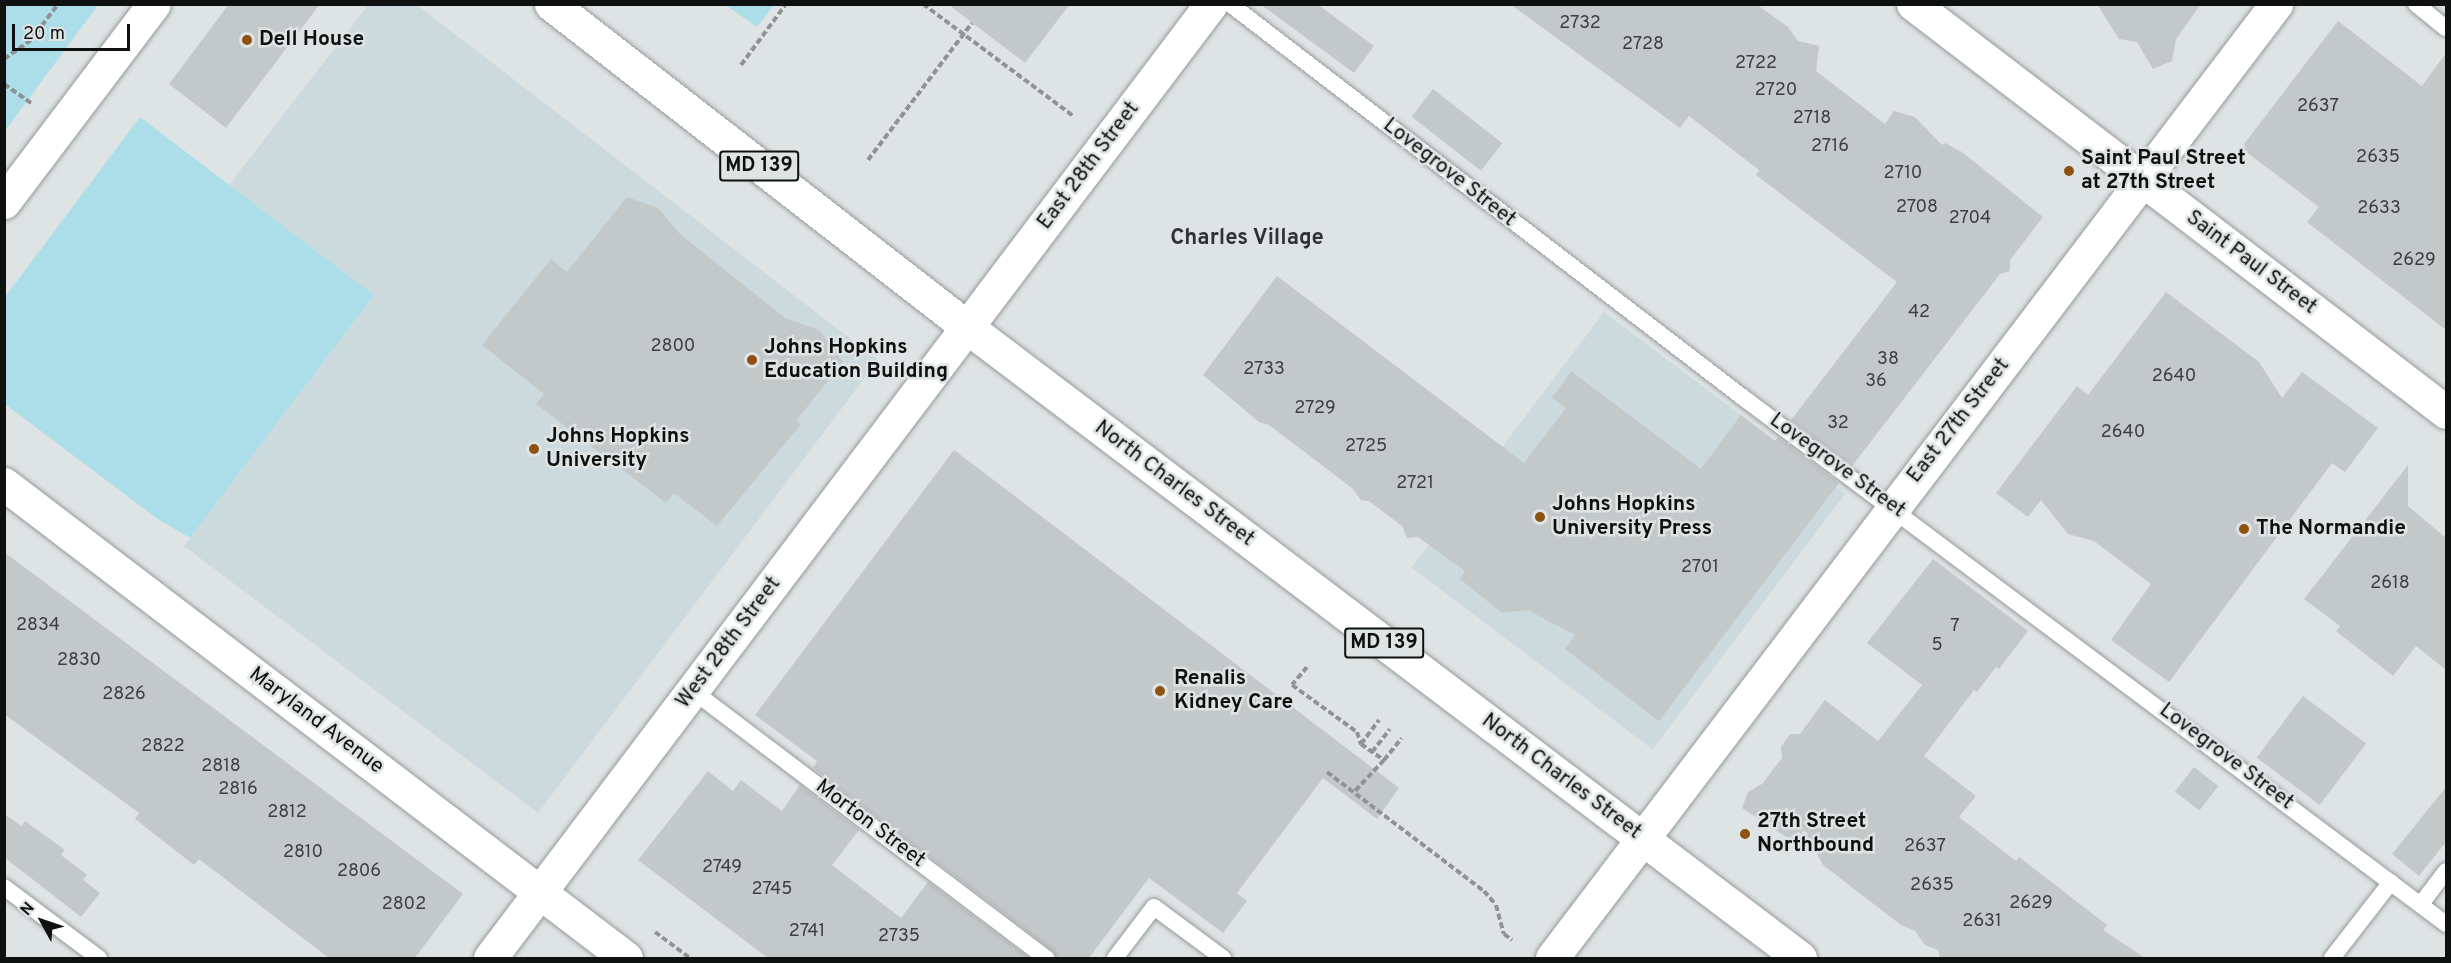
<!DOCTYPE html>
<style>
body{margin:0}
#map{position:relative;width:2451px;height:963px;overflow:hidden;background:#dee3e4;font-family:Overpass,sans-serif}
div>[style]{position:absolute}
.built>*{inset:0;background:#ccdadd;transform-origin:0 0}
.green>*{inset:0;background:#abdee8}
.building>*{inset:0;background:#c3c8c9;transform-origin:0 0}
.path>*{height:4px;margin-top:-2px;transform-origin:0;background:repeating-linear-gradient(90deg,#8f9394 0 6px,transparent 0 9px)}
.roads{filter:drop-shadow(0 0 2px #969a9b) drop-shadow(0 0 2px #969a9b)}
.lane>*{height:16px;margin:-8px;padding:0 8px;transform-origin:8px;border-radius:8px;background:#fff}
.street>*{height:33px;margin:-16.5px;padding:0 16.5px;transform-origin:16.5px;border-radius:16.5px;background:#fff}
.secondary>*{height:33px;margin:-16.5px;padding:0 16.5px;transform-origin:16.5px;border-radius:16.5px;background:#fff}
.primary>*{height:33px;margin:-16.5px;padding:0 16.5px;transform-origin:16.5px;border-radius:16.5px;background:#fff}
.dots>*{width:16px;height:16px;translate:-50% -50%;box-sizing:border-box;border:3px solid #dee3e4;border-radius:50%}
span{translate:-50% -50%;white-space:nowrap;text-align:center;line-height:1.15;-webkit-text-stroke:5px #dee3e4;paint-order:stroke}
.number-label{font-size:18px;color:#3c3f3f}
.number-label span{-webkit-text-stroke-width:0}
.shield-label span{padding:2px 4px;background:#dee3e4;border:2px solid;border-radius:4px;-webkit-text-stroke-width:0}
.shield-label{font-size:20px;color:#0f1111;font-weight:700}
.poi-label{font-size:21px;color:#0f1111;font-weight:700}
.left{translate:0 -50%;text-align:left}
.street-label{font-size:21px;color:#0f1111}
.neighbourhood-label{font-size:22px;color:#2f3334;font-weight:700}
.frame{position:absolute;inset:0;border:6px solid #0f1111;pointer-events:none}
.north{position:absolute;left:12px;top:891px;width:60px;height:60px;-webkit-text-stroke:4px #dee3e4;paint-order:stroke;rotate:310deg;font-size:16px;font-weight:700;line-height:24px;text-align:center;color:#0f1111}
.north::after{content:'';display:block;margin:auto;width:21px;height:27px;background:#0f1111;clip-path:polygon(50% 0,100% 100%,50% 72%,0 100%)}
.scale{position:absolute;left:12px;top:24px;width:118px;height:27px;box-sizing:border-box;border:3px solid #0f1111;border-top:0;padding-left:8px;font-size:18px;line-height:21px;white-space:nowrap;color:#0f1111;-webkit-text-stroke:4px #dee3e4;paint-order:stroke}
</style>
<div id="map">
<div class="built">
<i style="clip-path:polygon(368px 5px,417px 5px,878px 360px,538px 813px,184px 546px,374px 295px,229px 185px)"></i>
<i style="left:1604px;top:312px;width:302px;height:320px;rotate:37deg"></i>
</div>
<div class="green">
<i style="clip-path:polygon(5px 4px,98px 5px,5px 131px,4px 5px)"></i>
<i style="clip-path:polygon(726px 5px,774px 5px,757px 27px)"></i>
<i style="clip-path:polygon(140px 117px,374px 295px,190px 538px,159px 520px,5px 404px,5px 297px)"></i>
</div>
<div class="building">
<i style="clip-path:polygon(229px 4px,320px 4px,226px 128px,169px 84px)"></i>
<i style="clip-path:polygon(948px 4px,1070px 4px,1025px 63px)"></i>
<i style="clip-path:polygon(1260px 4px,1317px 4px,1374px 46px,1354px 73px)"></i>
<i style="clip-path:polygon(1510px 4px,1756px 4px,1788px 27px,1798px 41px,1819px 46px,1816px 71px,1885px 124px,1894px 111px,1915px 117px,1942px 145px,1945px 143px,1962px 152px,2043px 217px,2010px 260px,2010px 271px,2000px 274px,1852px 466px,1791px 420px,1897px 282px,1756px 175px,1759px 170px,1689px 116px,1680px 128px)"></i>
<i style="clip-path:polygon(2097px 4px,2201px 4px,2176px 39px,2172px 61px,2153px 69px,2137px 42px,2119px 39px)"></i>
<i style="clip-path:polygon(2338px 21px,2422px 86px,2446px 53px,2446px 330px,2307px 222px,2319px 207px,2241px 148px)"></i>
<i style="left:1433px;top:89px;width:88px;height:35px;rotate:38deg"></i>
<i style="clip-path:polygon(627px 197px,658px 208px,680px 234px,785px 318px,819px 330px,843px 362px,796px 421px,801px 424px,717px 526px,674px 493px,666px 503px,536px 404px,544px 394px,482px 345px,551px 259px,567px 272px)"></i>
<i style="clip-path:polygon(1277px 276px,1524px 463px,1566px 408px,1552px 398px,1571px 371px,1701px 469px,1741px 415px,1775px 441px,1778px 437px,1839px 483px,1659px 721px,1565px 649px,1575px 635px,1528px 610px,1502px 613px,1460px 579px,1465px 571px,1418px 537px,1407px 538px,1402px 526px,1369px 501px,1361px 500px,1352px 488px,1269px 425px,1259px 422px,1203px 375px)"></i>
<i style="clip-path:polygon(2166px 292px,2259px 362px,2282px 398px,2302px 372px,2378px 428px,2345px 472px,2332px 463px,2169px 682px,2111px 640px,2151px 584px,2094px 541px,2068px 534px,2041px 500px,2028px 517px,1996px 493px,2077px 386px,2088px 395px)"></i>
<i style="clip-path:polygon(954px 450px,1399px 788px,1377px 819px,1323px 778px,1237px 893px,1247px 901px,1223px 933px,1149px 878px,1089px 958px,1056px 958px,1052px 950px,813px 768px,817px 761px,755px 715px)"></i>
<i style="clip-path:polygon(2408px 465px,2408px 506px,2446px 538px,2446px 670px,2416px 646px,2393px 676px,2336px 631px,2340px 626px,2304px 599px)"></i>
<i style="clip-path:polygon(4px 552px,463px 894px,415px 958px,329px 958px,199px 859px,194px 865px,135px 819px,139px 813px,4px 714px)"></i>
<i style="clip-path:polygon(1933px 559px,2028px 631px,1999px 669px,1996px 667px,1977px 692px,1974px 690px,1924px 756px,1976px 796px,1959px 817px,2016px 861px,2019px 857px,2107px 925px,2103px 930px,2145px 958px,1940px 958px,1938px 950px,1925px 945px,1915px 931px,1901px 925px,1823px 865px,1804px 830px,1794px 842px,1742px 808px,1748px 792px,1762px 784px,1782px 758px,1781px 747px,1790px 734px,1800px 734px,1825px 700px,1878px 741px,1922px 685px,1867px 643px)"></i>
<i style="left:2303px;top:696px;width:79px;height:77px;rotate:37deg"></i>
<i style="left:2194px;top:767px;width:31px;height:31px;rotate:38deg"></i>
<i style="clip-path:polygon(708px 771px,733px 791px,741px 780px,782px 811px,800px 785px,859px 830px,832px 865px,901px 918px,928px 882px,1029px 958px,768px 958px,638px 860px)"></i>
<i style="clip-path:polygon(2446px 787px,2446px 842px,2419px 876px,2392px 854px)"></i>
<i style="clip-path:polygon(4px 814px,22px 826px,25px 821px,65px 850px,61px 855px,87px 875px,83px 880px,100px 893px,81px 917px,4px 857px)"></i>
</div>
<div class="path">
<i style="left:923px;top:4px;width:187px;rotate:36.7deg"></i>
<i style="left:4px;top:59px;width:33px;rotate:-35deg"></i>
<i style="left:31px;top:40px;width:45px;rotate:-53.1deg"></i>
<i style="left:741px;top:65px;width:76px;rotate:-53.6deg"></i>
<i style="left:4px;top:84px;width:35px;rotate:35deg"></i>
<i style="left:868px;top:160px;width:172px;rotate:-52.8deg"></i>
<i style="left:1307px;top:667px;width:23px;rotate:130deg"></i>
<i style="left:1292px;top:685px;width:80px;rotate:35.9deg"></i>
<i style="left:1357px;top:732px;width:13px;rotate:72deg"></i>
<i style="left:1361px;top:744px;width:28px;rotate:35deg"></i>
<i style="left:1384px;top:760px;width:45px;rotate:133.2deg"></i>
<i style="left:1361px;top:744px;width:30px;rotate:-53deg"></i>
<i style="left:1372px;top:752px;width:29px;rotate:-52deg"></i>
<i style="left:1384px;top:760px;width:28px;rotate:-51deg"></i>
<i style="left:1327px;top:772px;width:197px;rotate:37.2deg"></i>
<i style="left:1484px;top:891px;width:18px;rotate:49deg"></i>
<i style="left:1496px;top:905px;width:30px;rotate:75deg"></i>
<i style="left:1504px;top:934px;width:10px;rotate:37deg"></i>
<i style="left:655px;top:932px;width:44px;rotate:36.6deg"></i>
</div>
<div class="roads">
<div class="lane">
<i style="left:1230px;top:4px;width:644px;rotate:37.49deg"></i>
<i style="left:1741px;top:396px;width:881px;rotate:36.83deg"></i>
<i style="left:2416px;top:4px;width:38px;rotate:39deg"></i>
<i style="left:693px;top:691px;width:443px;rotate:37.1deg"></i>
<i style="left:4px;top:887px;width:119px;rotate:36.8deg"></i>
<i style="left:2421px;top:904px;width:41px;rotate:-52.9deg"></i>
<i style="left:1115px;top:958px;width:64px;rotate:-52.6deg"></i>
<i style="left:1154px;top:907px;width:86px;rotate:36.5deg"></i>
<i style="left:2332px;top:958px;width:96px;rotate:-52.2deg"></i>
</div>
<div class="street">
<i style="left:1552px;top:958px;width:1198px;rotate:-52.8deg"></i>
</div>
<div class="secondary">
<i style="left:4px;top:484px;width:782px;rotate:37.31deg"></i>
</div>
<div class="primary">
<i style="left:551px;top:4px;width:527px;rotate:37.83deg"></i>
<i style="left:967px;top:327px;width:1045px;rotate:37.14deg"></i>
<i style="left:1913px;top:4px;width:671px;rotate:37.43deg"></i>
<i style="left:4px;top:202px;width:248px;rotate:-52.9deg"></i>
<i style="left:490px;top:958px;width:1196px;rotate:-52.92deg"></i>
</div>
</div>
<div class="dots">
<i style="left:247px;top:40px;background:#8d5110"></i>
<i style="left:2069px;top:171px;background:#8d5110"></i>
<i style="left:752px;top:360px;background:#8d5110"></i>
<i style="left:534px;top:449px;background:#8d5110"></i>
<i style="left:1540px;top:517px;background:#8d5110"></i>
<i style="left:2244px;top:529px;background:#8d5110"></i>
<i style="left:1160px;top:691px;background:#8d5110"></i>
<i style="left:1745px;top:834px;background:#8d5110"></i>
</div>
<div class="number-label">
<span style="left:1580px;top:24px">2732</span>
<span style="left:1643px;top:45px">2728</span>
<span style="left:1756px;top:64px">2722</span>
<span style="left:1776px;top:91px">2720</span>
<span style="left:2318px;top:107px">2637</span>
<span style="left:1812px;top:119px">2718</span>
<span style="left:1830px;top:147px">2716</span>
<span style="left:2378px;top:158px">2635</span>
<span style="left:1903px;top:174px">2710</span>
<span style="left:1917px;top:208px">2708</span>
<span style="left:2379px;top:209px">2633</span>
<span style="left:1970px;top:219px">2704</span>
<span style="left:2414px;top:261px">2629</span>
<span style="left:1919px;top:313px">42</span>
<span style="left:673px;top:347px">2800</span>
<span style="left:1888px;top:360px">38</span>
<span style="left:1264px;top:370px">2733</span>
<span style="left:2174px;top:377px">2640</span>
<span style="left:1876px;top:382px">36</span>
<span style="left:1315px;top:409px">2729</span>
<span style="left:1838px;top:424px">32</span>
<span style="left:2123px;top:433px">2640</span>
<span style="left:1366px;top:447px">2725</span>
<span style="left:1415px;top:484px">2721</span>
<span style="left:1700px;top:568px">2701</span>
<span style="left:2390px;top:584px">2618</span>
<span style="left:38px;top:626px">2834</span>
<span style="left:1955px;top:627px">7</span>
<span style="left:1937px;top:646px">5</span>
<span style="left:79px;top:661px">2830</span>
<span style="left:124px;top:695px">2826</span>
<span style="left:163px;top:747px">2822</span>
<span style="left:221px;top:767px">2818</span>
<span style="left:238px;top:790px">2816</span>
<span style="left:287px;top:813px">2812</span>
<span style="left:1925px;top:847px">2637</span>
<span style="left:303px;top:853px">2810</span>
<span style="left:722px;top:868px">2749</span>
<span style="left:359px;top:872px">2806</span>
<span style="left:1932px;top:886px">2635</span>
<span style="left:772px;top:890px">2745</span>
<span style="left:2031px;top:904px">2629</span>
<span style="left:404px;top:905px">2802</span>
<span style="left:1982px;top:922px">2631</span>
<span style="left:807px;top:932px">2741</span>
<span style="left:899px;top:937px">2735</span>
</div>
<div class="shield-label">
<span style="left:759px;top:166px">MD 139</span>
<span style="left:1384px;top:643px">MD 139</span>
</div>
<div class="poi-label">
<span class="left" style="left:259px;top:40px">Dell House</span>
<span class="left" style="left:2081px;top:171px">Saint Paul Street<br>at 27th Street</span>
<span class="left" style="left:764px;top:360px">Johns Hopkins<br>Education Building</span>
<span class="left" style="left:546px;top:449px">Johns Hopkins<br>University</span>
<span class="left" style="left:1552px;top:517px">Johns Hopkins<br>University Press</span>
<span class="left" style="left:2256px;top:529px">The Normandie</span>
<span class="left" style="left:1174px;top:691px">Renalis<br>Kidney Care</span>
<span class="left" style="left:1757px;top:834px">27th Street<br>Northbound</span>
</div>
<div class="street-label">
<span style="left:1089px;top:166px;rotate:-53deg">East 28th Street</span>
<span style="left:1449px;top:173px;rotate:38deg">Lovegrove Street</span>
<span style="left:2251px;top:263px;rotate:37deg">Saint Paul Street</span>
<span style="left:1959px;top:421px;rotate:-52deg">East 27th Street</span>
<span style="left:1837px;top:466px;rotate:36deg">Lovegrove Street</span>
<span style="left:1174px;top:484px;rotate:37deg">North Charles Street</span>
<span style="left:729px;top:643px;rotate:-53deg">West 28th Street</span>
<span style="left:316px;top:721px;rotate:37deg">Maryland Avenue</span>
<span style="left:2226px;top:757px;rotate:37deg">Lovegrove Street</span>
<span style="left:1561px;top:777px;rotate:37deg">North Charles Street</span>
<span style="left:870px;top:824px;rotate:37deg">Morton Street</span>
</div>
<div class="neighbourhood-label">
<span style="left:1247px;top:239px">Charles Village</span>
</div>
<div class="frame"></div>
<div class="north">N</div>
<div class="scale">20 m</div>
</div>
